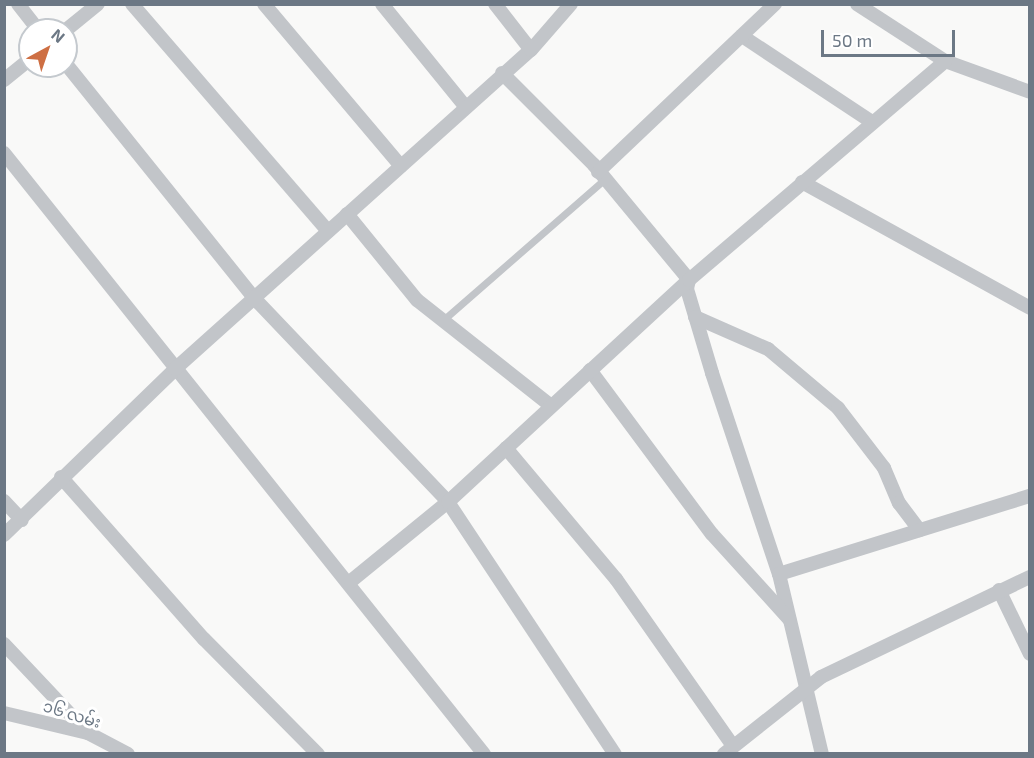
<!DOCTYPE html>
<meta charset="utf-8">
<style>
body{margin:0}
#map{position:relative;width:1034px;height:758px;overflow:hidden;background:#f9f9f8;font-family:"Exo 2","Noto Sans Myanmar",sans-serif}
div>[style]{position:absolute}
.service>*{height:7px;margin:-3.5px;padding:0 3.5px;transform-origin:3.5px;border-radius:3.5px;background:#c2c5c9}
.minor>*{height:14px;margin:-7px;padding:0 7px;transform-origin:7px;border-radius:7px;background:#c2c5c9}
span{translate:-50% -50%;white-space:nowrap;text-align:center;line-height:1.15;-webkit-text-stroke:6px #fff;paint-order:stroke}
.street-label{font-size:16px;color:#6c7885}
.frame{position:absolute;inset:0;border:6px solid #6c7885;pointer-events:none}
.north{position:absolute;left:18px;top:18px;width:60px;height:60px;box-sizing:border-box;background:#fff;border:2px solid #c4c9ce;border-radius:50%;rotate:40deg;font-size:16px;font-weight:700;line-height:24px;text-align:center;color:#6c7885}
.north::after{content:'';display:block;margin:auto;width:21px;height:27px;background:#ce6f43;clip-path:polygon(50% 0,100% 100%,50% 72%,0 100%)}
.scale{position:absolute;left:821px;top:30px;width:134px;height:27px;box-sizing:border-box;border:3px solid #6c7885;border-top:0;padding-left:8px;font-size:18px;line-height:21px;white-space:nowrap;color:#6c7885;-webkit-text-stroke:4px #fff;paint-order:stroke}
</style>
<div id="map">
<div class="service">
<i style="left:442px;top:321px;width:216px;rotate:-41.1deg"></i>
</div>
<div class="minor">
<i style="left:18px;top:4px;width:33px;rotate:52deg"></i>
<i style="left:132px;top:4px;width:300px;rotate:49.2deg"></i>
<i style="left:264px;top:4px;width:212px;rotate:49.8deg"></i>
<i style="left:382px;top:4px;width:130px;rotate:50.9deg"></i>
<i style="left:495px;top:4px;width:58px;rotate:52deg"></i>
<i style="left:857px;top:4px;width:105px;rotate:32.9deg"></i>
<i style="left:945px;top:61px;width:90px;rotate:20deg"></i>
<i style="left:66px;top:30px;width:41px;rotate:-39.1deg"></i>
<i style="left:742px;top:36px;width:156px;rotate:33.5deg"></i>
<i style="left:66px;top:64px;width:302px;rotate:51.2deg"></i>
<i style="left:255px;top:299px;width:280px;rotate:46.4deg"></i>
<i style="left:448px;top:502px;width:302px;rotate:56.5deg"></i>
<i style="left:502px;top:73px;width:130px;rotate:45deg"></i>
<i style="left:594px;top:165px;width:149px;rotate:50.4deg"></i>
<i style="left:689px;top:280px;width:9px;rotate:103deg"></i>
<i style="left:687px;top:289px;width:88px;rotate:73.4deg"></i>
<i style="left:712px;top:373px;width:212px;rotate:71.6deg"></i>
<i style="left:779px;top:574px;width:185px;rotate:76.6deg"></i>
<i style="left:4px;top:80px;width:33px;rotate:-39deg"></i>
<i style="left:4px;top:153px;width:769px;rotate:51.39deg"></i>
<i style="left:598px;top:172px;width:244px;rotate:-43.5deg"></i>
<i style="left:802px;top:182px;width:260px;rotate:28.9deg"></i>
<i style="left:347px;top:214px;width:111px;rotate:50.9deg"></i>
<i style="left:417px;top:300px;width:169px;rotate:38.3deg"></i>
<i style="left:695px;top:317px;width:80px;rotate:23.7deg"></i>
<i style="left:768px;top:349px;width:92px;rotate:40.1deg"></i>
<i style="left:838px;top:408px;width:76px;rotate:52.5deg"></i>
<i style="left:884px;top:468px;width:38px;rotate:67deg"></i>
<i style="left:899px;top:503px;width:34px;rotate:53deg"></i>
<i style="left:590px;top:370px;width:204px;rotate:53.4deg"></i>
<i style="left:712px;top:534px;width:115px;rotate:47.8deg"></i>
<i style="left:506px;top:448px;width:171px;rotate:50deg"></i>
<i style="left:616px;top:579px;width:204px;rotate:55deg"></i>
<i style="left:61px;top:477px;width:216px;rotate:48.6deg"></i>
<i style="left:204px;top:639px;width:162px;rotate:45.3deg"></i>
<i style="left:4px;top:501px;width:26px;rotate:47deg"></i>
<i style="left:4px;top:535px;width:238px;rotate:-44.1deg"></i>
<i style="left:175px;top:369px;width:478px;rotate:-41.9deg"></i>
<i style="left:531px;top:50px;width:61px;rotate:-49deg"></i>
<i style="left:779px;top:574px;width:263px;rotate:-17.3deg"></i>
<i style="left:351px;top:581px;width:125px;rotate:-39.2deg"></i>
<i style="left:448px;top:502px;width:328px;rotate:-42.7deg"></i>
<i style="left:689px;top:280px;width:337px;rotate:-40.5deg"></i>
<i style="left:999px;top:590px;width:71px;rotate:64.2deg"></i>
<i style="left:4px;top:644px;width:122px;rotate:46.7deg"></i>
<i style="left:4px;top:713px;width:86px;rotate:13.4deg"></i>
<i style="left:88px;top:733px;width:45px;rotate:27.7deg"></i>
<i style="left:724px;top:754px;width:124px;rotate:-38.4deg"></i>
<i style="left:821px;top:677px;width:232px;rotate:-25.6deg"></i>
</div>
<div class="street-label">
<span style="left:72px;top:714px;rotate:17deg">၁၆ လမ်း</span>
</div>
<div class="frame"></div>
<div class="north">N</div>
<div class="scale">50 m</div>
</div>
